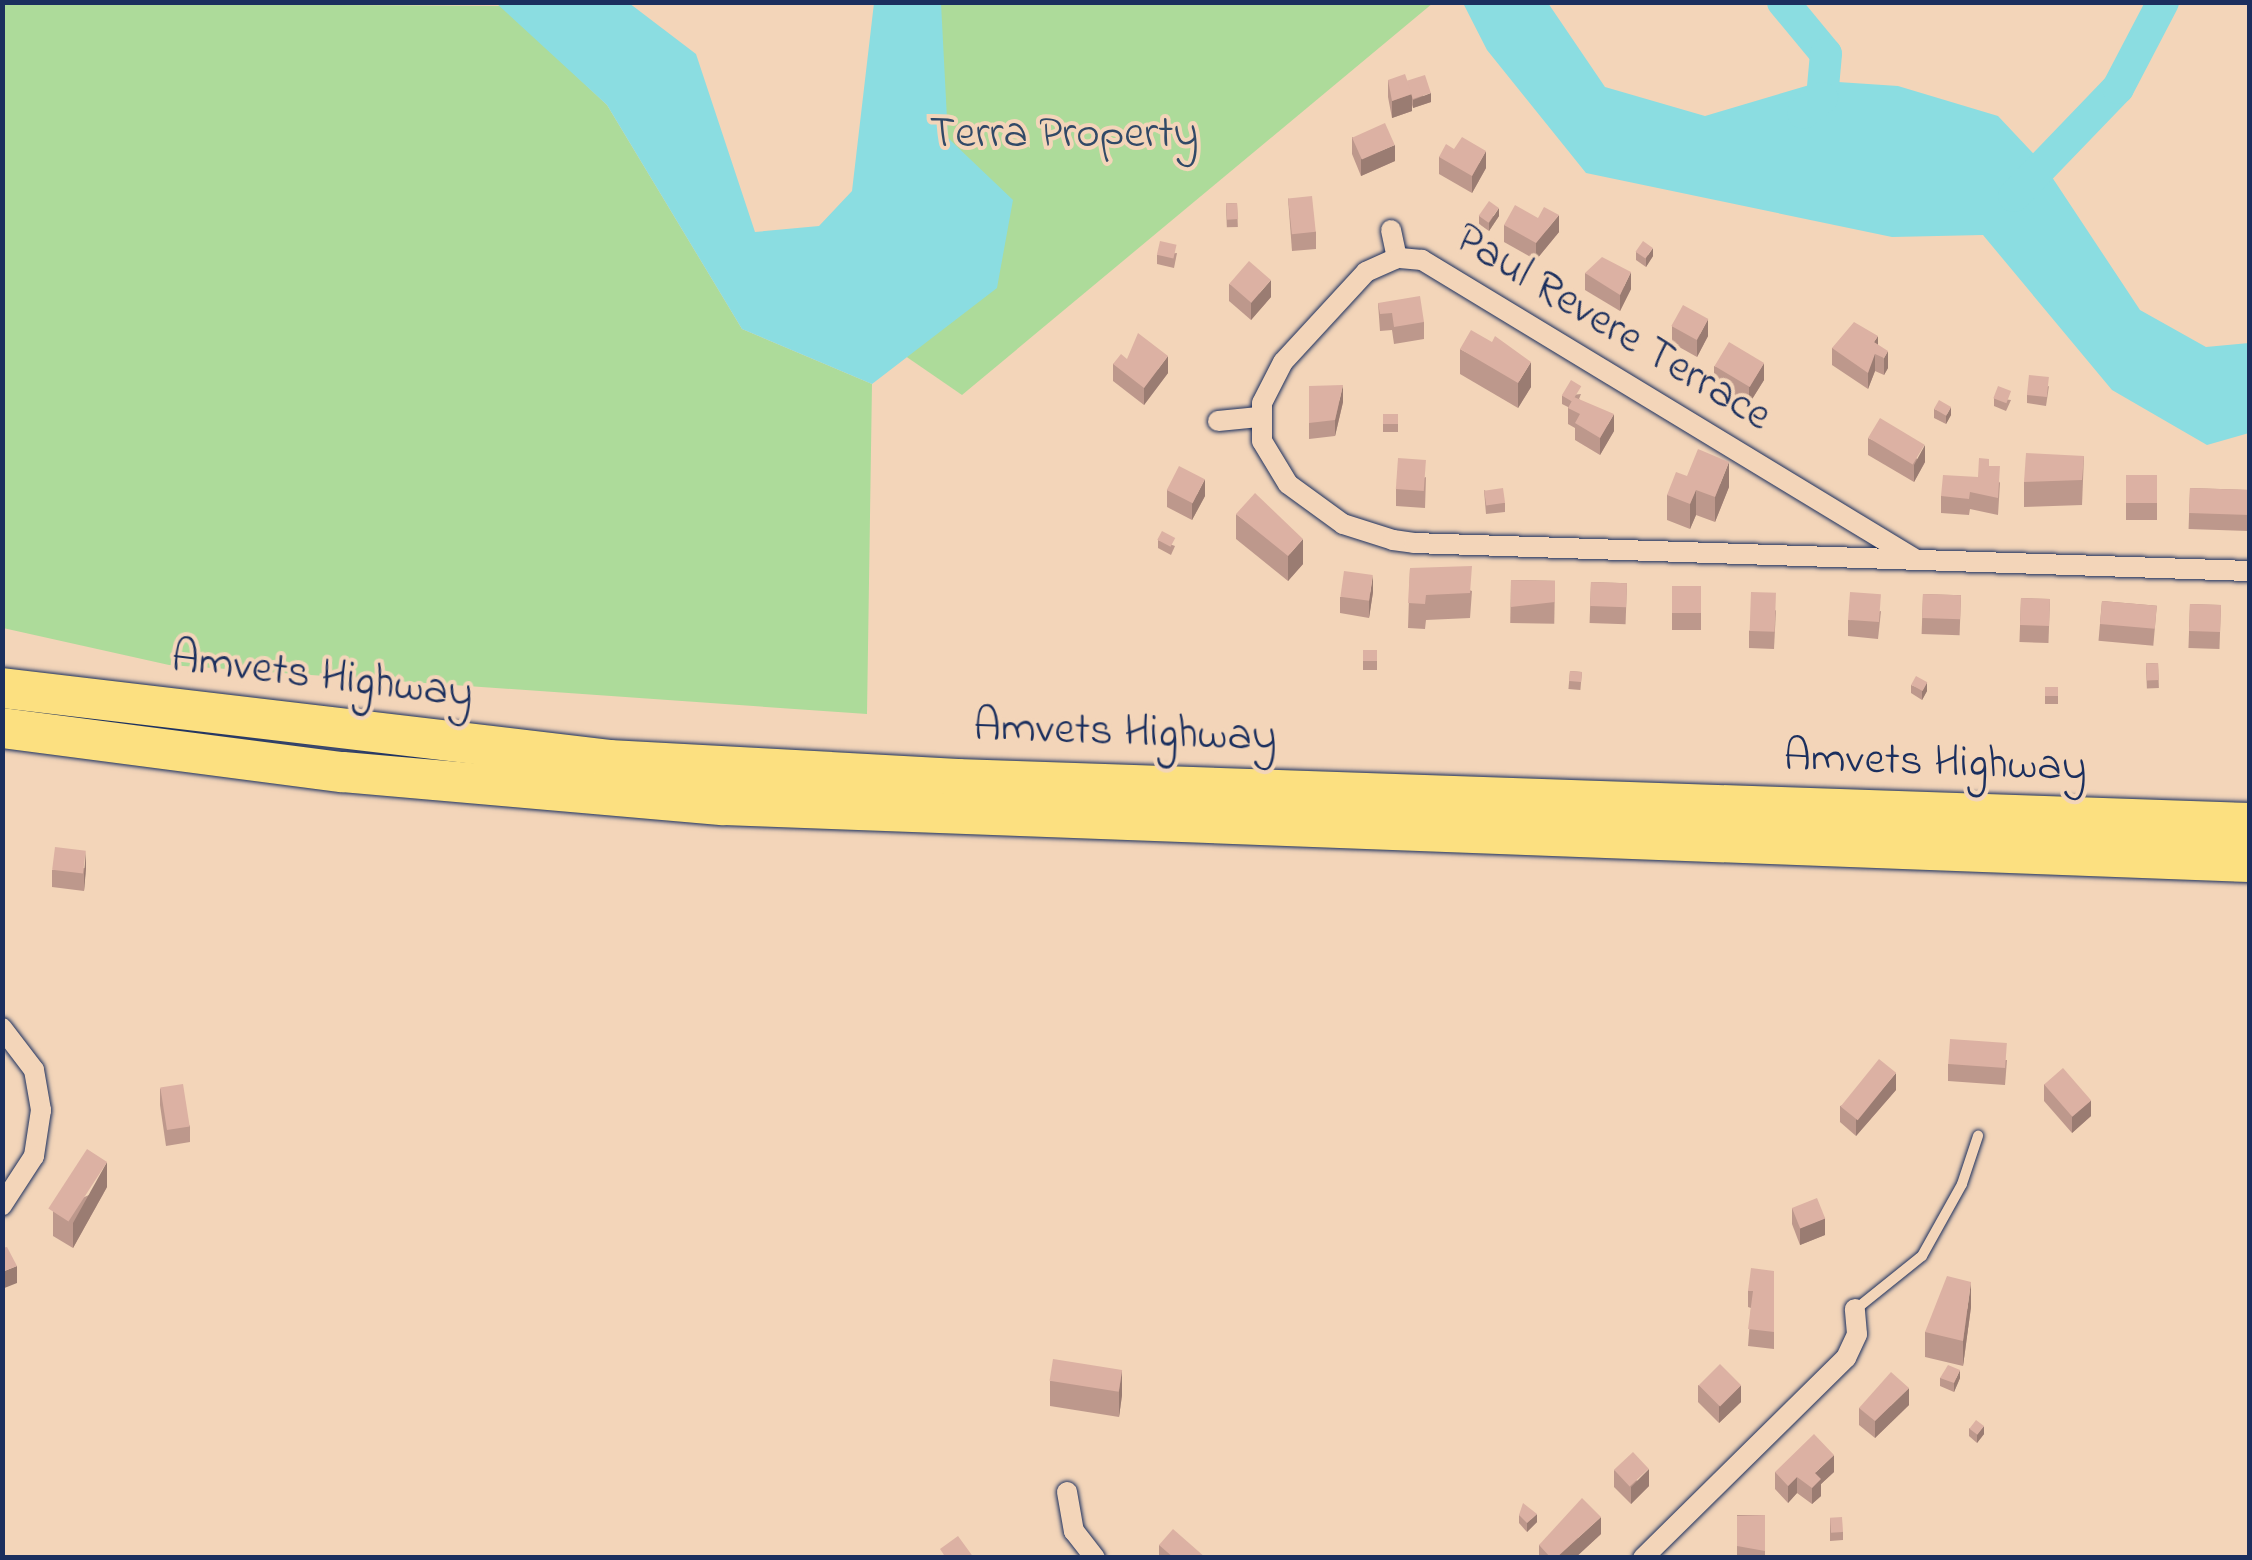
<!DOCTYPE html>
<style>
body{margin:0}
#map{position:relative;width:2252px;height:1560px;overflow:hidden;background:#f3d5b9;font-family:"Indie Flower",sans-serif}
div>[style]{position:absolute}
.green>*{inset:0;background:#addb9a}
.water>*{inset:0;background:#8bdde1}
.river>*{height:32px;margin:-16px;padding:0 16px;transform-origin:16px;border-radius:16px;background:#8bdde1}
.roads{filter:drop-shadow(0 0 2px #1b2f5e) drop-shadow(0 0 2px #1b2f5e)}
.lane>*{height:10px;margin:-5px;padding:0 5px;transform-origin:5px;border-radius:5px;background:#f3d5b9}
.street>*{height:20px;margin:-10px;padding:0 10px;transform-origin:10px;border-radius:10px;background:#f3d5b9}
.highway>*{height:40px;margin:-20px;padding:0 20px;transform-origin:20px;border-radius:20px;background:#fce080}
.wall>*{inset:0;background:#bd988c;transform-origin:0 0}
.shaded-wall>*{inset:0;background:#9a7c72}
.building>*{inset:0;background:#dcb1a3;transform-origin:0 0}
span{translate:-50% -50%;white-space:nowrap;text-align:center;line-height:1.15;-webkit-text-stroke:8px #f3d5b9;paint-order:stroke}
.park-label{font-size:45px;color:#314967}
.street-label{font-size:45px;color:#1b2f5e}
.frame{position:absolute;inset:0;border:5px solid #1b2f5e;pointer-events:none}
</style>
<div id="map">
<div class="green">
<i style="clip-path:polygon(3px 3px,502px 6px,607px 105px,742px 329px,872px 384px,867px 714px,169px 665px,3px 628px)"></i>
<i style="clip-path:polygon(922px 3px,1433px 3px,962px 395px,866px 329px)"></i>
</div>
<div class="water">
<i style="clip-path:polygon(496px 3px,629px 3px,696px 54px,755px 232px,819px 226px,852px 191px,874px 3px,941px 3px,948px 138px,1013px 200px,997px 288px,872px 384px,742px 329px,607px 105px)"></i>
<i style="clip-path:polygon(1463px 3px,1548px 3px,1605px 87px,1705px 116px,1823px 81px,1898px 86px,1998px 116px,2044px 165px,2140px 310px,2206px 347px,2249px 343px,2249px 433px,2207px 445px,2112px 390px,1983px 235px,1892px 237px,1586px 173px,1487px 50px)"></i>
</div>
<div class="river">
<i style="left:1783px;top:2px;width:67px;rotate:50.4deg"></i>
<i style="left:1826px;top:54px;width:44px;rotate:95.2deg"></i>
<i style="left:1822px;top:98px;width:24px;rotate:142deg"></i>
<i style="left:2014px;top:196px;width:150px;rotate:-46.1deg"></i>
<i style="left:2118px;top:88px;width:97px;rotate:-62.4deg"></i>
</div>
<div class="roads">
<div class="lane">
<i style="left:1856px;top:1309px;width:85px;rotate:-38.8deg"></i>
<i style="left:1922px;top:1256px;width:82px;rotate:-60.9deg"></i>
<i style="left:1962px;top:1184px;width:51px;rotate:-71.6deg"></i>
</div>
<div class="street">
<i style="left:1391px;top:230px;width:29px;rotate:78deg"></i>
<i style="left:1218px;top:421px;width:41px;rotate:-5.6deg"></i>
<i style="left:1915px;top:559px;width:577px;rotate:-148.76deg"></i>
<i style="left:1422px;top:260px;width:25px;rotate:-175deg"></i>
<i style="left:1397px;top:258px;width:34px;rotate:156deg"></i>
<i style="left:1366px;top:272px;width:122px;rotate:132.7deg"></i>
<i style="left:1283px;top:362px;width:46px;rotate:117.1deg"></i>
<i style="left:1262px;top:403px;width:38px;rotate:90deg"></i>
<i style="left:1262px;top:441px;width:50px;rotate:58.8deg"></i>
<i style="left:1288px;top:484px;width:68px;rotate:36deg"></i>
<i style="left:1343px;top:524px;width:52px;rotate:17.7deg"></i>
<i style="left:1393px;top:540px;width:21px;rotate:8deg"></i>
<i style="left:1414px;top:543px;width:836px;rotate:1.92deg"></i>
<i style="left:2px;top:1028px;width:53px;rotate:52.7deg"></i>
<i style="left:34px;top:1070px;width:41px;rotate:80.1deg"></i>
<i style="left:41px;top:1110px;width:47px;rotate:98.7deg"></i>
<i style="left:34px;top:1156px;width:59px;rotate:123.1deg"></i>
<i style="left:1067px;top:1492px;width:40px;rotate:80deg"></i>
<i style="left:1074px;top:1531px;width:34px;rotate:52deg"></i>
<i style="left:1643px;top:1558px;width:285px;rotate:-44.6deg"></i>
<i style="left:1846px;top:1358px;width:26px;rotate:-65deg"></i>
<i style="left:1857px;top:1334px;width:25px;rotate:-95deg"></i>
</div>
<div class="highway">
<i style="left:2px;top:688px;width:611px;rotate:6.76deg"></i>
<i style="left:609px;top:760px;width:349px;rotate:3.1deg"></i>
<i style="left:957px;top:779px;width:1294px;rotate:1.95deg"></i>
<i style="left:2px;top:728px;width:344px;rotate:7.4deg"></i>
<i style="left:343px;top:772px;width:382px;rotate:5deg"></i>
<i style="left:724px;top:805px;width:1527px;rotate:2.14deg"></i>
</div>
</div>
<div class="wall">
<i style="clip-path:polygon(1388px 80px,1407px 82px,1431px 102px,1413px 108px,1412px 105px,1412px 111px,1392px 118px,1388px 97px)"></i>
<i style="clip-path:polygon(1352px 137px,1395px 161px,1361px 176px,1352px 154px)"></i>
<i style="clip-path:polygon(1454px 149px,1486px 168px,1472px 193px,1439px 174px,1439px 157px)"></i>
<i style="clip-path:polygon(1288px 198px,1316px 232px,1316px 249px,1292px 251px)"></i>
<i style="left:1237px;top:203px;width:24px;height:11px;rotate:88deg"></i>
<i style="clip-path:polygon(1479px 216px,1499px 216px,1489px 231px,1479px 224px)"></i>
<i style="clip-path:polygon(1504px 225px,1559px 232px,1536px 260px,1504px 242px)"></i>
<i style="clip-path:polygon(1636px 252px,1653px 256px,1646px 267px,1636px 260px)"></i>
<i style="clip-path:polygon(1177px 253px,1174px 268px,1157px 264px,1157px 255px)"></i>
<i style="clip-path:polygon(1585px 273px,1631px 289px,1620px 311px,1585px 290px)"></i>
<i style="clip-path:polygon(1229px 284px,1271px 297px,1251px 320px,1229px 301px)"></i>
<i style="clip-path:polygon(1378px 303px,1424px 322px,1424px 339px,1394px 344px,1392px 330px,1380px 331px)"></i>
<i style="clip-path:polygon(1672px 326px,1708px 336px,1697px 357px,1672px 343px)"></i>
<i style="clip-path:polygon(1878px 345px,1888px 368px,1884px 375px,1875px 371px,1868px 389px,1832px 365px,1832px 348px)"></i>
<i style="clip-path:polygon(1460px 349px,1531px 387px,1518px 408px,1460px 374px)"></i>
<i style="clip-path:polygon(1127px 359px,1168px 373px,1144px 405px,1113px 381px,1113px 364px)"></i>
<i style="clip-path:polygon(1714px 366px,1764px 380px,1749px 404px,1714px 383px)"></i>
<i style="clip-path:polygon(1309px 386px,1343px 402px,1335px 436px,1309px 439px)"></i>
<i style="clip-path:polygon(2049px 386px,2046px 406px,2027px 403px,2027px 395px)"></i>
<i style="clip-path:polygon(1581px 394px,1579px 399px,1614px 431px,1600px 455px,1575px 440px,1575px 428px,1568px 424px,1568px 407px,1562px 404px,1562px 396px)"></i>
<i style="clip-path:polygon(1994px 398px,2011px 400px,2006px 411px,1994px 406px)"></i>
<i style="clip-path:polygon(1934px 409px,1951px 415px,1946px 424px,1934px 418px)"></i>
<i style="left:1383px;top:414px;width:15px;height:18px"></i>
<i style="clip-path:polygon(1868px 438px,1925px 462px,1914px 482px,1868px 455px)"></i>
<i style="clip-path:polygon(2084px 456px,2082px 505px,2024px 507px,2024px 482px)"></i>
<i style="clip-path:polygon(1989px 466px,2000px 483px,1998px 515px,1970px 509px,1969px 515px,1941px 513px,1941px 496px,1978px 477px)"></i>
<i style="left:2126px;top:475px;width:31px;height:45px"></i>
<i style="clip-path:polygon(1687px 476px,1729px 487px,1715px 522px,1696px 515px,1690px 529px,1667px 520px,1667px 495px)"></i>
<i style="clip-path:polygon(1426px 477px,1425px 508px,1396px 506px,1396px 489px)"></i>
<i style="left:2190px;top:488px;width:60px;height:41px;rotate:2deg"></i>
<i style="clip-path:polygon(1167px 490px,1205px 496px,1192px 520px,1167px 507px)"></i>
<i style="clip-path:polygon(1484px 490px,1505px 503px,1505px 512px,1486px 514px)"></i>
<i style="clip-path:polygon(1236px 514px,1303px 564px,1288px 581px,1236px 539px)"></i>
<i style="clip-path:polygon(1158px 540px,1175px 546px,1171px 555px,1158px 548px)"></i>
<i style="clip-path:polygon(1410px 568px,1472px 591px,1470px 618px,1426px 620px,1425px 629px,1408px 628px)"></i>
<i style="left:1511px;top:580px;width:44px;height:43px;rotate:1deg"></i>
<i style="left:1591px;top:582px;width:36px;height:41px;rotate:2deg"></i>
<i style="left:1672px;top:586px;width:29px;height:44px"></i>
<i style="clip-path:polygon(1373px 592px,1369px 618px,1340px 613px,1340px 597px)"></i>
<i style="left:1923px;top:594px;width:38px;height:40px;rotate:2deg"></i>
<i style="left:2021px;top:598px;width:29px;height:44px;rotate:2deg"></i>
<i style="left:2102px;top:601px;width:55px;height:40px;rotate:5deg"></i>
<i style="left:2190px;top:604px;width:31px;height:44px;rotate:2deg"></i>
<i style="clip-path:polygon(1776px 610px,1774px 649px,1749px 648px,1749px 631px)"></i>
<i style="clip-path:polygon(1881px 611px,1878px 639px,1848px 636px,1848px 620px)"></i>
<i style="left:1363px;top:650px;width:14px;height:20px"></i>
<i style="left:2158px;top:663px;width:25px;height:12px;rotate:88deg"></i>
<i style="left:1570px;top:671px;width:12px;height:18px;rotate:5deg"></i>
<i style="clip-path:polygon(1911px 685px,1927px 691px,1922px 700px,1911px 693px)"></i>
<i style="left:2045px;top:687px;width:13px;height:17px"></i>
<i style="clip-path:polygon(86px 868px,84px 891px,52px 887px,52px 870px)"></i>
<i style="clip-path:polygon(2007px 1060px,2005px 1085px,1948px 1081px,1948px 1064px)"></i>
<i style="clip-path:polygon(2044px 1084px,2091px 1116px,2072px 1133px,2044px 1101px)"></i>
<i style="clip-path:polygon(160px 1088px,190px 1126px,190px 1142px,166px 1146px,160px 1105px)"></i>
<i style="clip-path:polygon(1896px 1090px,1856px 1136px,1840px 1122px,1840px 1106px)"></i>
<i style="clip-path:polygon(107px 1187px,73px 1248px,53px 1236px,53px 1211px)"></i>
<i style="clip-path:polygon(1792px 1208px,1825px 1235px,1800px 1245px,1792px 1224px)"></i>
<i style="clip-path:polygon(1774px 1271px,1774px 1349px,1748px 1346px,1751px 1308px,1748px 1307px,1748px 1291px)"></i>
<i style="clip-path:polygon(1971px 1307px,1963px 1366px,1925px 1357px,1925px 1332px)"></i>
<i style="clip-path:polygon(1122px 1370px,1122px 1395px,1119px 1417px,1050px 1406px,1050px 1381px)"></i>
<i style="clip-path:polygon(1940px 1378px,1960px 1378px,1954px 1392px,1940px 1386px)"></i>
<i style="clip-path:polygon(1698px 1385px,1741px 1402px,1719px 1423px,1698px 1402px)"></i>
<i style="clip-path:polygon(1909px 1405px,1875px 1438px,1859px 1425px,1859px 1408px)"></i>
<i style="clip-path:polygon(1969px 1428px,1984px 1434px,1977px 1443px,1969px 1436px)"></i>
<i style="clip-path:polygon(1614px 1470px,1649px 1486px,1631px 1504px,1614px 1487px)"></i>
<i style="clip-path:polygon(1775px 1472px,1834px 1472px,1821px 1484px,1821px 1496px,1812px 1504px,1797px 1493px,1788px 1503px,1775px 1489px)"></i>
<i style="clip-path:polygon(1519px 1515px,1537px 1522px,1527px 1532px,1519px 1523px)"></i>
<i style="left:1765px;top:1515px;width:43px;height:28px;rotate:90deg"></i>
<i style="clip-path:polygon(1830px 1518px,1843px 1532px,1843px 1540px,1830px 1541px)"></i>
<i style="clip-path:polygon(1601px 1534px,1575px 1558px,1539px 1558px,1539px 1545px)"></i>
<i style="clip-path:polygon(1159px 1545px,1206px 1558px,1159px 1558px)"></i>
</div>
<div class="shaded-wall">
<i style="clip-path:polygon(1431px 93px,1431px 102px,1413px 108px,1413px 100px)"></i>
<i style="clip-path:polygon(1412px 94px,1412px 111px,1392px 118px,1392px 101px)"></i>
<i style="clip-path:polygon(1395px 145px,1395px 161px,1361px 176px,1361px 159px)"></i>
<i style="clip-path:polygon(1486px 151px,1486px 168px,1472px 193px,1472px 176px)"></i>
<i style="clip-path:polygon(1499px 208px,1499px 216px,1489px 231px,1489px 223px)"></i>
<i style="clip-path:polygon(1559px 215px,1559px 232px,1536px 260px,1536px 243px)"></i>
<i style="clip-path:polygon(1653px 248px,1653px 256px,1646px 267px,1646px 258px)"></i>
<i style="clip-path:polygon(1631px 272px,1631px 289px,1620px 311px,1620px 295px)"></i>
<i style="clip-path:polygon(1271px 280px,1271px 297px,1251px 320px,1251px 303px)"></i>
<i style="clip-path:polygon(1708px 319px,1708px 336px,1697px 357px,1697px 340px)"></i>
<i style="clip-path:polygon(1878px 336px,1878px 353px,1875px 354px,1875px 371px,1868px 389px,1868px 373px,1874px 342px)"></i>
<i style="clip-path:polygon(1888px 351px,1888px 368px,1884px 375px,1884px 358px)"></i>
<i style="clip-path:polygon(1168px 356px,1168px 373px,1144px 405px,1144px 388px)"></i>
<i style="clip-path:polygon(1531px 362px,1531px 387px,1518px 408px,1518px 383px)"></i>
<i style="clip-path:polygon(1764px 363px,1764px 380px,1749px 404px,1749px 387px)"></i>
<i style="clip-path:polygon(1343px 385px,1343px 402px,1335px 436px,1335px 420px)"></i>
<i style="clip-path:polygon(1951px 407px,1951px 415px,1946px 424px,1946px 416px)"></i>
<i style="clip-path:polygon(1614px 414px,1614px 431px,1600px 455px,1600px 438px)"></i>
<i style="clip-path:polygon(1925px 445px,1925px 462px,1914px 482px,1914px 465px)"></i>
<i style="clip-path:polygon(1729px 462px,1729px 487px,1715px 522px,1715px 497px)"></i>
<i style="clip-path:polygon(1205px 479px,1205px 496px,1192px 520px,1192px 504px)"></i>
<i style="clip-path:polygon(1696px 490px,1696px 515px,1690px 529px,1690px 504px)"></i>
<i style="clip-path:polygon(1303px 539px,1303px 564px,1288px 581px,1288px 556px)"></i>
<i style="clip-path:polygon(1373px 575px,1373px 592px,1369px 618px,1369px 601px)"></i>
<i style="clip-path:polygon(1927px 682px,1927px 691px,1922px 700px,1922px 691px)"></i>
<i style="clip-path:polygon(86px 851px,86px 868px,84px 891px,84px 874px)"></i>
<i style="clip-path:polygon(1896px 1073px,1896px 1090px,1856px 1136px,1856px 1120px)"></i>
<i style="clip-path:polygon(2091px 1100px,2091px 1116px,2072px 1133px,2072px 1116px)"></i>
<i style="clip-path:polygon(107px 1162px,107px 1187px,73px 1248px,73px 1223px)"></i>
<i style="clip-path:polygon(1825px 1218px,1825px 1235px,1800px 1245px,1800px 1228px)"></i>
<i style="clip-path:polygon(17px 1266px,17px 1283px,2px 1289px,2px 1272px)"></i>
<i style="clip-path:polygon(1971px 1282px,1971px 1307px,1963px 1366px,1963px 1341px)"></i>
<i style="clip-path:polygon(1122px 1370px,1122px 1395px,1119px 1417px,1119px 1392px)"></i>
<i style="clip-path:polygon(1960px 1370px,1960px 1378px,1954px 1392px,1954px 1383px)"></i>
<i style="clip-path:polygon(1741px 1385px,1741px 1402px,1719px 1423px,1719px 1406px)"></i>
<i style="clip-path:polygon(1909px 1388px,1909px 1405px,1875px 1438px,1875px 1421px)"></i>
<i style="clip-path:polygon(1984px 1426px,1984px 1434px,1977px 1443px,1977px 1434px)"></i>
<i style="clip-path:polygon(1834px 1455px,1834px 1472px,1821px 1484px,1821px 1496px,1812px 1504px,1812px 1488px,1815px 1473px)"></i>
<i style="clip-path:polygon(1649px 1469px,1649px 1486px,1631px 1504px,1631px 1487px)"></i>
<i style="clip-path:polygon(1797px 1477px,1797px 1493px,1788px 1503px,1788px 1486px)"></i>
<i style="clip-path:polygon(1537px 1514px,1537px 1522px,1527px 1532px,1527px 1523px)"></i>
<i style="clip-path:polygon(1601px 1517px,1601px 1534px,1575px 1558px,1556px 1558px)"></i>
</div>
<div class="building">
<i style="clip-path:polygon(1405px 74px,1412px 94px,1392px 101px,1388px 80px)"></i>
<i style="left:1425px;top:75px;width:19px;height:19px;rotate:72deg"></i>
<i style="left:1385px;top:123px;width:24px;height:36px;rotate:66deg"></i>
<i style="clip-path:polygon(1462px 137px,1486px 151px,1472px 176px,1439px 157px,1446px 144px,1454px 149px)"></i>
<i style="left:1312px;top:196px;width:36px;height:24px;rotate:84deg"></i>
<i style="left:1489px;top:201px;width:12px;height:18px;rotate:35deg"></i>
<i style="left:1237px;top:203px;width:16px;height:11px;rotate:86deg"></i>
<i style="clip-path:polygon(1515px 205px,1538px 218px,1544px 207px,1559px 215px,1536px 243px,1504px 225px)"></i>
<i style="left:1160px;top:241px;width:17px;height:14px;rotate:13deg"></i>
<i style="left:1643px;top:241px;width:12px;height:13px;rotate:35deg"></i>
<i style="clip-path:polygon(1602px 257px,1631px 272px,1620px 295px,1585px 273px)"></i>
<i style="left:1249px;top:261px;width:29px;height:30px;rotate:41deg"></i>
<i style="clip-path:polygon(1420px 296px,1424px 322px,1394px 327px,1392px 313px,1380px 314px,1378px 303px)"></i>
<i style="left:1683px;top:305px;width:29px;height:24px;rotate:29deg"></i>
<i style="clip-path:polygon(1854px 322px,1878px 336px,1874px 342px,1888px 351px,1884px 358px,1875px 354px,1868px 373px,1832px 348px)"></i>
<i style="clip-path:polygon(1471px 330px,1492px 342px,1495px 336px,1531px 362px,1518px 383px,1460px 349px)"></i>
<i style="clip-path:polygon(1138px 333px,1168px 356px,1144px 388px,1113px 364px,1121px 354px,1127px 359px)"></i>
<i style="left:1729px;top:342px;width:41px;height:28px;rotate:31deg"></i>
<i style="left:2029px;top:375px;width:20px;height:20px;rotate:6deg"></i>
<i style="left:1571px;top:380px;width:12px;height:18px;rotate:31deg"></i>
<i style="clip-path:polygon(1343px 385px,1335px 420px,1309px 423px,1309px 386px)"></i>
<i style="left:1998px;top:386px;width:14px;height:13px;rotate:21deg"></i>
<i style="clip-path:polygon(1574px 397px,1614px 414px,1600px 438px,1575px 423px,1580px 414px,1568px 408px)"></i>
<i style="left:1939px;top:400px;width:14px;height:10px;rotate:30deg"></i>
<i style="left:1383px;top:414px;width:15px;height:10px"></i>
<i style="left:1880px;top:418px;width:52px;height:23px;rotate:31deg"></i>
<i style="clip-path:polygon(1698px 449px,1729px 462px,1715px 497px,1696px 490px,1690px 504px,1667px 495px,1676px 472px,1687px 476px)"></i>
<i style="clip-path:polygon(2026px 453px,2084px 456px,2082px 480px,2024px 482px)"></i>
<i style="left:1398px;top:458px;width:28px;height:31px;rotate:4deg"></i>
<i style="clip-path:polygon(1979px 458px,1989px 459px,1989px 466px,2000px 466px,1998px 498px,1970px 492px,1969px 499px,1941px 496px,1943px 475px,1978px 477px)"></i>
<i style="left:1179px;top:466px;width:29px;height:27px;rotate:27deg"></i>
<i style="left:2126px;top:475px;width:31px;height:28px"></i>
<i style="left:1503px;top:488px;width:15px;height:19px;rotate:82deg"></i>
<i style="left:2190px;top:488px;width:60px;height:25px;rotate:2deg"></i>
<i style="clip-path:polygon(1255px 493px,1303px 539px,1288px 556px,1236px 514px)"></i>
<i style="left:1162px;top:531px;width:15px;height:10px;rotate:28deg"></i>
<i style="clip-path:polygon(1472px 566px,1470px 593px,1426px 595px,1425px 604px,1408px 603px,1410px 568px)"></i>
<i style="left:1344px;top:571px;width:29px;height:26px;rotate:8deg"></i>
<i style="clip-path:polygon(1511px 580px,1555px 581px,1555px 602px,1511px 607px)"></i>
<i style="left:1591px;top:582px;width:36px;height:24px;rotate:2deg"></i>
<i style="left:1672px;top:586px;width:29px;height:27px"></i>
<i style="left:1751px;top:592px;width:25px;height:39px;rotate:2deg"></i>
<i style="left:1850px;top:592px;width:31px;height:28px;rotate:4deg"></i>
<i style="left:1923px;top:594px;width:38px;height:24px;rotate:2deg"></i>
<i style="left:2021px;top:598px;width:29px;height:27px;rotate:2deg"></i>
<i style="left:2102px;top:601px;width:55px;height:23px;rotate:5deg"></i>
<i style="left:2190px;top:604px;width:31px;height:27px;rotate:2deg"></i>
<i style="left:1363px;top:650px;width:14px;height:11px"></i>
<i style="left:2158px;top:663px;width:17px;height:12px;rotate:87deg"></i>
<i style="left:1570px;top:671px;width:12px;height:10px;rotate:5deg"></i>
<i style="left:1916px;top:676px;width:13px;height:10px;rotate:29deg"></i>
<i style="left:2045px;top:687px;width:13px;height:9px"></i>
<i style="left:55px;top:847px;width:31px;height:23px;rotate:7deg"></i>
<i style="left:1950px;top:1039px;width:57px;height:25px;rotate:4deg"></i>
<i style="left:1879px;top:1059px;width:22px;height:61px;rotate:39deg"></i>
<i style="left:2063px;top:1068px;width:43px;height:25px;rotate:49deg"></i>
<i style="left:183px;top:1084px;width:43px;height:23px;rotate:81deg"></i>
<i style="left:87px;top:1149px;width:24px;height:71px;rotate:33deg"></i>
<i style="left:1817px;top:1198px;width:22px;height:27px;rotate:68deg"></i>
<i style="clip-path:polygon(7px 1247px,17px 1266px,2px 1272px,2px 1248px)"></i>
<i style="clip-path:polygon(1751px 1268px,1774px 1271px,1774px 1332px,1748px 1329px,1753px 1291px,1748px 1291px)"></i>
<i style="clip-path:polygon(1947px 1276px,1971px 1282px,1963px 1341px,1925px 1332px)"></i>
<i style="left:1053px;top:1359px;width:70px;height:22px;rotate:9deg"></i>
<i style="left:1720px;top:1364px;width:30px;height:30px;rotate:45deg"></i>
<i style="clip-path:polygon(1948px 1365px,1960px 1370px,1954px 1383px,1940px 1378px)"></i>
<i style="clip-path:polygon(1891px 1372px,1909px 1388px,1875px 1421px,1859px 1408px)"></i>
<i style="left:1976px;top:1420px;width:10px;height:11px;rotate:37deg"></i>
<i style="clip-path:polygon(1814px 1434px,1834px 1455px,1815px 1473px,1821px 1479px,1812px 1488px,1797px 1477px,1788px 1486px,1775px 1472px)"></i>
<i style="left:1633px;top:1452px;width:23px;height:26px;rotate:47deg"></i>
<i style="clip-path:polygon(1582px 1498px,1601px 1517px,1556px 1558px,1551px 1558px,1539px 1545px)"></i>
<i style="clip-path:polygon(1523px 1503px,1537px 1514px,1527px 1523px,1519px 1515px)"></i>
<i style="clip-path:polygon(1765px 1515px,1765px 1551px,1737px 1546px,1737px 1516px)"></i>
<i style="left:1842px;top:1517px;width:15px;height:12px;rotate:86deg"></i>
<i style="clip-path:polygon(1173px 1529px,1206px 1558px,1174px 1558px,1159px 1545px)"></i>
<i style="clip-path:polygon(958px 1536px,974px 1558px,946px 1558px,940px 1549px)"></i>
</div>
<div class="park-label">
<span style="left:1064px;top:136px">Terra Property</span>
</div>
<div class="street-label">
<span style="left:1612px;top:329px;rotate:31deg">Paul Revere Terrace</span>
<span style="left:322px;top:678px;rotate:7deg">Amvets Highway</span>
<span style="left:1125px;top:734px;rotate:2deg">Amvets Highway</span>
<span style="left:1935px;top:764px;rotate:2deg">Amvets Highway</span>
</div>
<div class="frame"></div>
</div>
